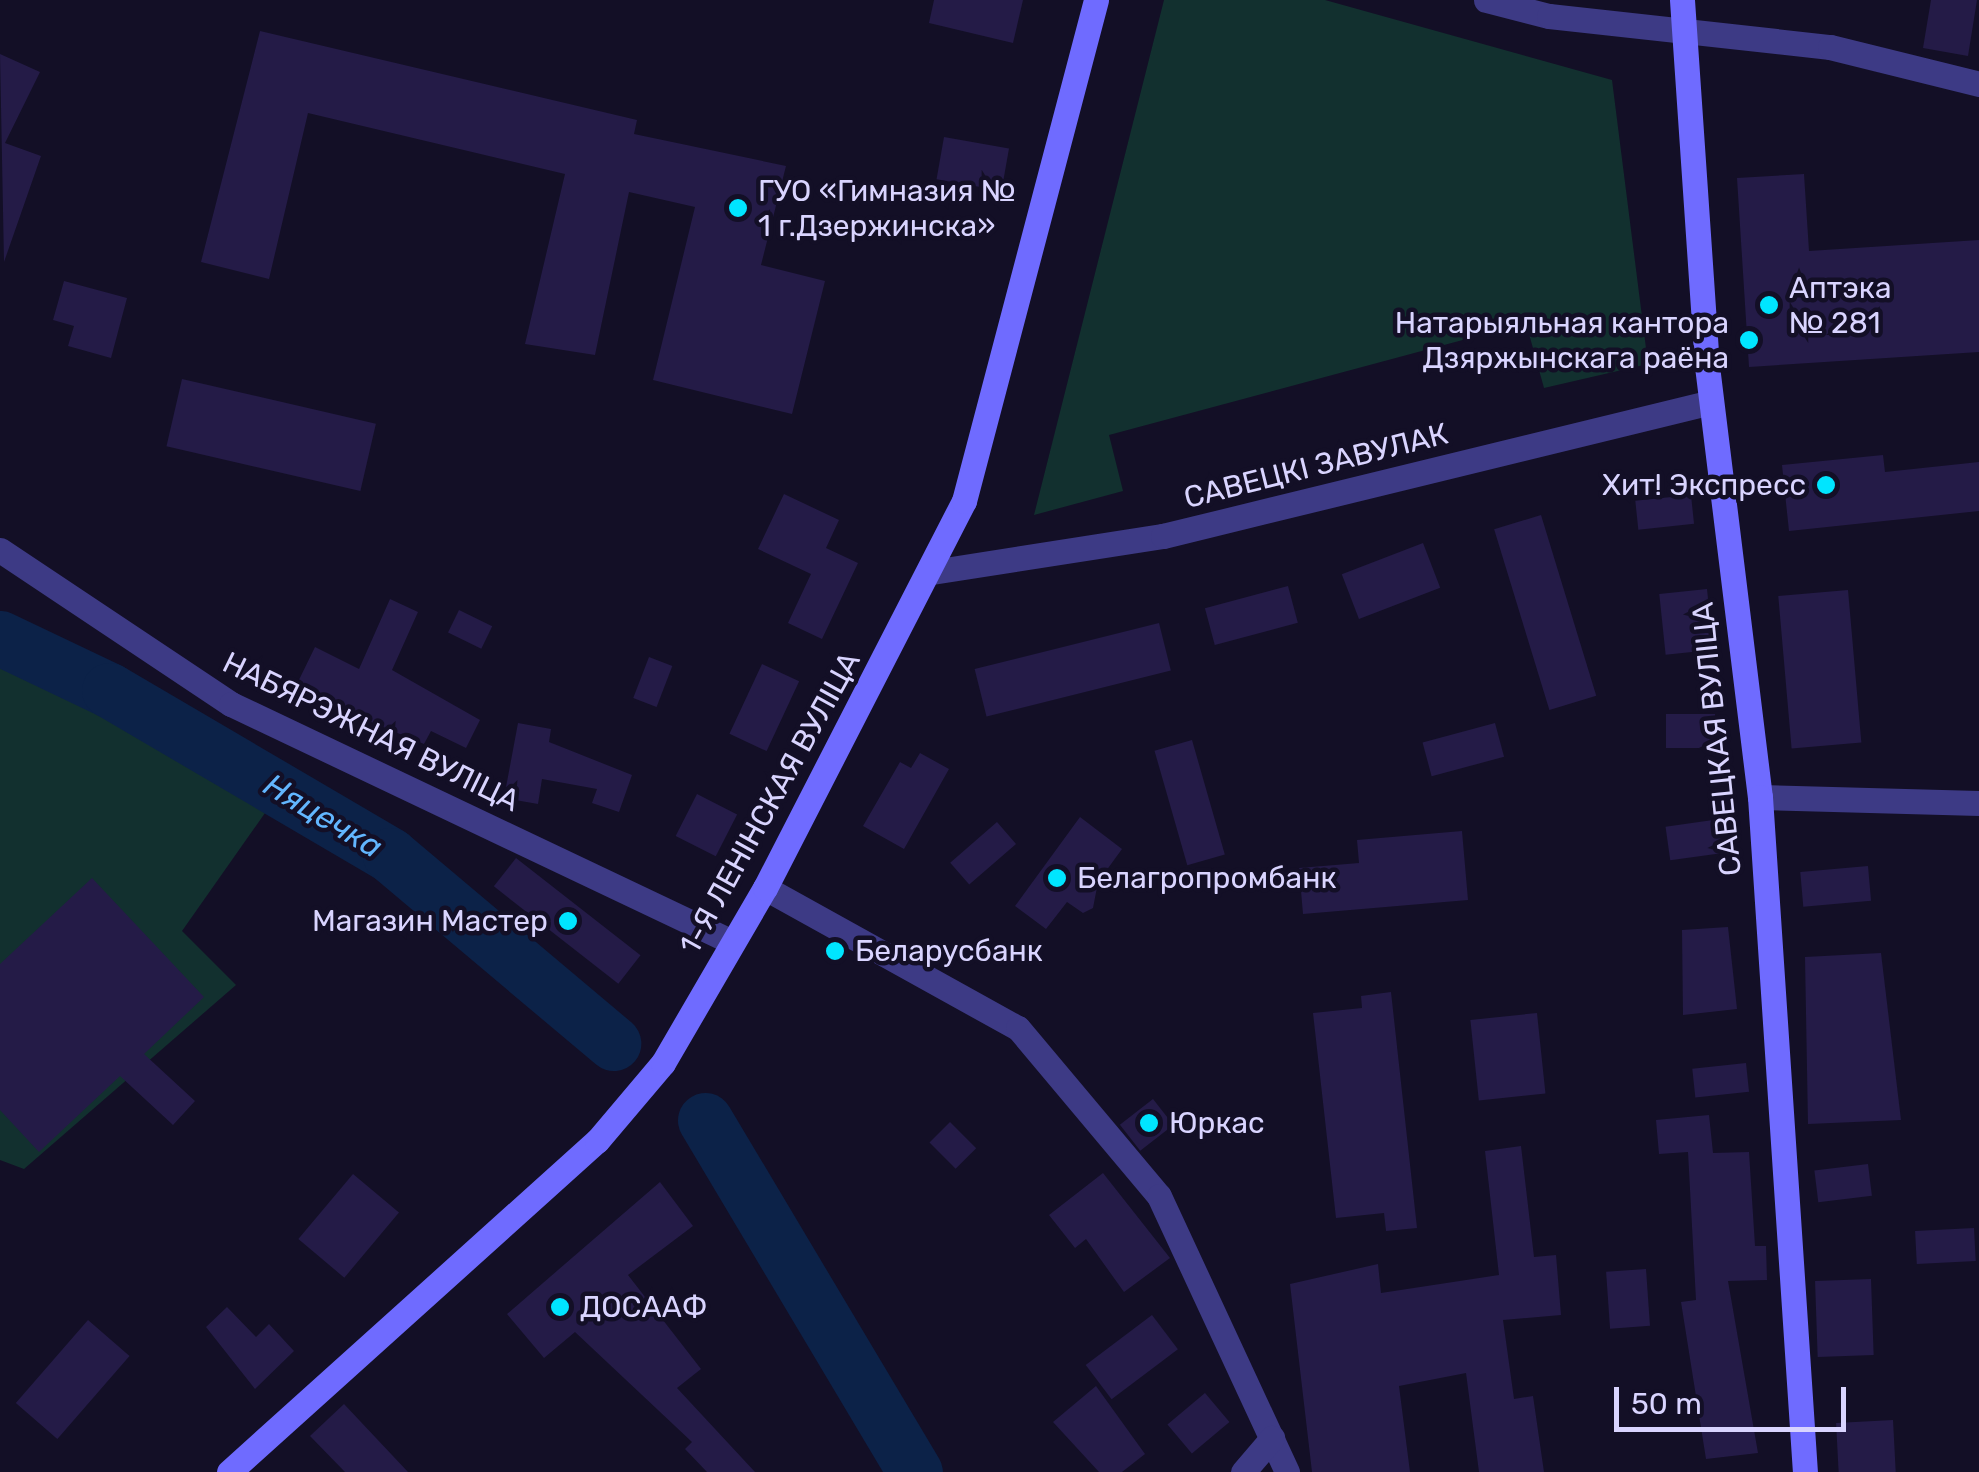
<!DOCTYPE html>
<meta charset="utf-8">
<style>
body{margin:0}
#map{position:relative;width:1979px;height:1472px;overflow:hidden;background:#130f26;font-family:Rubik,sans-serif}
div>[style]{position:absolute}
.green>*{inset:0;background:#12302f}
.river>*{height:55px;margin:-27.5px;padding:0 27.5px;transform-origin:27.5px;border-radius:27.5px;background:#0c2248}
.building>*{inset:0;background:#241b47;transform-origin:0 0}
.street>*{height:25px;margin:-12.5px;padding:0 12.5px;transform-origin:12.5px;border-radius:12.5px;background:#3d3a85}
.secondary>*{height:25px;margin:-12.5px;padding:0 12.5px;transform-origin:12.5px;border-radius:12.5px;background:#6f6bff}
.dots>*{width:28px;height:28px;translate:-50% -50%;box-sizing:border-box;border:5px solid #130f26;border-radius:50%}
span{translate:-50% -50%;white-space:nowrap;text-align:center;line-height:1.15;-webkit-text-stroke:9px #130f26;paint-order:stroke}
.poi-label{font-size:30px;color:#d9d4ff}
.left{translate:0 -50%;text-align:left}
.right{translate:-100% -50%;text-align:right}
.street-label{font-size:30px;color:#d9d4ff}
.water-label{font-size:32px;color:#62b6ff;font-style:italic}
.scale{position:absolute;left:1614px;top:1387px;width:232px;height:45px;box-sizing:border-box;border:5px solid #d9d4ff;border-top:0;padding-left:12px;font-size:30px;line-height:35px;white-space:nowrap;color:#d9d4ff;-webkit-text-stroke:8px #130f26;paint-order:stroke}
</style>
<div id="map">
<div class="green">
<i style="clip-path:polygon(1164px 0,1325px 0,1612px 80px,1648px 364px,1544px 388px,1526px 323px,1109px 435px,1123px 491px,1034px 515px)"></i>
<i style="clip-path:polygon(0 656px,116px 711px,265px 813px,182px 931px,236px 985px,24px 1169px,0 1160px)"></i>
</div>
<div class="river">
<i style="left:0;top:638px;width:121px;rotate:25.5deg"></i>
<i style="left:109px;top:690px;width:326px;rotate:30.4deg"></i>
<i style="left:390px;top:855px;width:292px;rotate:40.1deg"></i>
<i style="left:705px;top:1120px;width:410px;rotate:59.2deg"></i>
</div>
<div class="building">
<i style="clip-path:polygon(934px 0,1023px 0,1013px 43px,929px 23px)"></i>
<i style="clip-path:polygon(1931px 0,1977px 0,1968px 56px,1923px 48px)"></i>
<i style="clip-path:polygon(260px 31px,637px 120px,634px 134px,786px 166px,761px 265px,825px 281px,792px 414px,653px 380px,695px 207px,629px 192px,595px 355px,525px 344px,565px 174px,308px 113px,269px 279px,201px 262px)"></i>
<i style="clip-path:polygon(0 54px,40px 72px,5px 143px,41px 156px,4px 262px)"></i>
<i style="left:944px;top:137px;width:66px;height:43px;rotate:10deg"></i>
<i style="clip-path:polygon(1804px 174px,1809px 251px,1979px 240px,1979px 352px,1749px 367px,1737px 178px)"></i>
<i style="clip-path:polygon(64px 281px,127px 298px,111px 358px,68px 346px,74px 326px,53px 320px)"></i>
<i style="left:182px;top:379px;width:199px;height:69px;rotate:13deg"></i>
<i style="clip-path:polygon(1883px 455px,1885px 472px,1979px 462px,1979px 511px,1789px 531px,1782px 465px)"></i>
<i style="clip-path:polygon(784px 494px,839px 520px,826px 548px,858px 563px,822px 639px,788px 623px,811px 574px,758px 549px)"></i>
<i style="left:1691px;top:495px;width:29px;height:56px;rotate:84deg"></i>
<i style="left:1541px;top:515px;width:189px;height:49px;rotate:73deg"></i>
<i style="left:1423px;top:543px;width:48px;height:87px;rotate:69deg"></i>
<i style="left:1288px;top:586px;width:38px;height:86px;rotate:75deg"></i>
<i style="left:1707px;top:589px;width:61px;height:48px;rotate:84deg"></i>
<i style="left:1848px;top:590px;width:153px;height:70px;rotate:85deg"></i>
<i style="clip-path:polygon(390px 599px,418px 612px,392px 670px,480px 720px,466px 748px,431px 731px,424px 744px,294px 690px,315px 647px,359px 669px)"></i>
<i style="left:459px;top:610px;width:37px;height:25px;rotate:26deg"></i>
<i style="left:1159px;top:623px;width:49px;height:190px;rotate:76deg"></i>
<i style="left:649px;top:657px;width:25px;height:44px;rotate:21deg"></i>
<i style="left:762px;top:664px;width:41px;height:77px;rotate:25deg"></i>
<i style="left:1715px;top:714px;width:34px;height:49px;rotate:90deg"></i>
<i style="clip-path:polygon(518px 723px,551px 729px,549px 742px,632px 775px,619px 812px,592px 803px,597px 789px,542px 779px,538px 804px,504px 798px)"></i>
<i style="left:1495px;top:723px;width:35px;height:75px;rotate:75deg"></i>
<i style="left:1192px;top:740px;width:119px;height:39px;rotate:74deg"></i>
<i style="clip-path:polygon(920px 753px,949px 769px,904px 849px,863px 826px,900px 762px,911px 768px)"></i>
<i style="left:697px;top:794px;width:45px;height:47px;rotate:27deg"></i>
<i style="clip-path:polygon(1080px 817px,1122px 849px,1098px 882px,1093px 908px,1083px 913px,1067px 902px,1046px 929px,1015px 906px)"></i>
<i style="left:1720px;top:819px;width:34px;height:55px;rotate:82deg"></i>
<i style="left:997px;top:822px;width:29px;height:62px;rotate:49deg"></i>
<i style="clip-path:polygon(1462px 831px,1468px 900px,1303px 914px,1299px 868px,1359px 863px,1357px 840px)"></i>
<i style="left:516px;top:858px;width:158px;height:36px;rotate:38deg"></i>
<i style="left:1868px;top:866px;width:35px;height:68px;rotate:85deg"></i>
<i style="clip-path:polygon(92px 878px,204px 997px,144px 1054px,195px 1101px,173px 1125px,120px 1076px,39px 1152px,0 1110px,0 964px)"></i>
<i style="clip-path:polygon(1728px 927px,1737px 1009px,1683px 1015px,1682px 930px)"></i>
<i style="clip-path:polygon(1881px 953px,1901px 1120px,1808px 1124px,1805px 957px)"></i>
<i style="clip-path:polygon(1391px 992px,1417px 1228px,1386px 1231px,1384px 1213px,1336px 1218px,1313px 1013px,1362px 1008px,1361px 996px)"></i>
<i style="left:1537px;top:1013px;width:81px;height:67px;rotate:84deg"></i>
<i style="left:1746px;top:1063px;width:29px;height:54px;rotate:84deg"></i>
<i style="left:1153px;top:1099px;width:33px;height:42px;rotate:52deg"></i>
<i style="clip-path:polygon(1709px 1115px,1713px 1153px,1749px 1152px,1755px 1246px,1766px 1246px,1767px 1280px,1728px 1281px,1758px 1453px,1706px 1459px,1681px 1302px,1696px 1300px,1688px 1152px,1659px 1154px,1656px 1120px)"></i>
<i style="left:950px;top:1122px;width:37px;height:29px;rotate:45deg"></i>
<i style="clip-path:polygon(1521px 1146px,1534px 1257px,1556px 1255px,1561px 1315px,1503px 1320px,1514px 1399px,1533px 1396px,1544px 1472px,1479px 1472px,1466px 1373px,1399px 1386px,1410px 1472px,1312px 1472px,1290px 1284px,1378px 1264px,1381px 1293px,1499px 1275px,1485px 1151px)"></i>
<i style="left:1868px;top:1164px;width:32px;height:54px;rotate:83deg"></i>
<i style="clip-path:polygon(1103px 1173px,1170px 1258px,1124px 1292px,1086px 1239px,1075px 1248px,1049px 1215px)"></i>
<i style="left:353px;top:1174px;width:60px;height:85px;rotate:40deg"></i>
<i style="clip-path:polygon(660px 1182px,693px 1226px,628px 1275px,701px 1369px,677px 1388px,755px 1472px,707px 1472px,685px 1449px,692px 1442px,575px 1332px,544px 1358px,507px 1314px)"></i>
<i style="left:1974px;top:1228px;width:33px;height:59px;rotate:87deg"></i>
<i style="left:1646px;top:1269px;width:57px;height:40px;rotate:86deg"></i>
<i style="left:1871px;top:1279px;width:76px;height:56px;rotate:88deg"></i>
<i style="clip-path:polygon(227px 1307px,256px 1337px,269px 1324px,294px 1351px,255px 1389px,206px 1327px)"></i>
<i style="left:1152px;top:1315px;width:43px;height:83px;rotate:53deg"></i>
<i style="left:88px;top:1320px;width:55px;height:110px;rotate:41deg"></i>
<i style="clip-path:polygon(1096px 1386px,1145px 1454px,1122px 1472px,1099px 1472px,1053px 1422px)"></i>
<i style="left:1205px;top:1393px;width:38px;height:49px;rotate:50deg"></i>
<i style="clip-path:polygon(344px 1404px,408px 1472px,345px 1472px,310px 1436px)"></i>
<i style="left:1893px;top:1420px;width:52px;height:57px;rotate:87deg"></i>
</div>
<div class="street">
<i style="left:1486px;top:0;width:65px;rotate:14.3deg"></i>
<i style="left:1549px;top:16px;width:283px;rotate:6.3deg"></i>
<i style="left:1830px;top:47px;width:154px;rotate:13.9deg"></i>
<i style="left:0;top:550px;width:278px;rotate:33.7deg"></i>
<i style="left:231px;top:704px;width:555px;rotate:25.41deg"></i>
<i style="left:932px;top:572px;width:234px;rotate:-8.9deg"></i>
<i style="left:1163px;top:536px;width:564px;rotate:-13.74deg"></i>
<i style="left:1760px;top:797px;width:219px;rotate:1.6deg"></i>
<i style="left:765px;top:888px;width:289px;rotate:29deg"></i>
<i style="left:1018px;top:1028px;width:219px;rotate:50deg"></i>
<i style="left:1159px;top:1196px;width:304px;rotate:65.1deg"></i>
<i style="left:1243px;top:1472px;width:45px;rotate:-49.5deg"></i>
</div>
<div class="secondary">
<i style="left:1682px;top:0;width:367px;rotate:86.1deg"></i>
<i style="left:1707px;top:366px;width:434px;rotate:83deg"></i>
<i style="left:1760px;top:797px;width:676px;rotate:86.19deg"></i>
<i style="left:229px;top:1472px;width:495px;rotate:-42deg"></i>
<i style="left:597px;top:1141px;width:102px;rotate:-49.8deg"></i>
<i style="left:663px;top:1063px;width:203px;rotate:-59.8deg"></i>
<i style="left:765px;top:888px;width:435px;rotate:-62.8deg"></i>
<i style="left:964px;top:501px;width:518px;rotate:-75.24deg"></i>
</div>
<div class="dots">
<i style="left:738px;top:208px;background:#00e5ff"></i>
<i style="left:1769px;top:305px;background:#00e5ff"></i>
<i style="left:1749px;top:340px;background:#00e5ff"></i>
<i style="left:1826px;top:485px;background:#00e5ff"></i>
<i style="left:1057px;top:878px;background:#00e5ff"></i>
<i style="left:568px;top:921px;background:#00e5ff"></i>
<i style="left:835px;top:951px;background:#00e5ff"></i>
<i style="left:1149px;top:1123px;background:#00e5ff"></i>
<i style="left:560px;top:1307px;background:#00e5ff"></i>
</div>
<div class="poi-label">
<span class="left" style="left:758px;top:208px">ГУО «Гимназия №<br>1 г.Дзержинска»</span>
<span class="left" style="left:1789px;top:305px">Аптэка<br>№ 281</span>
<span class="right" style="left:1729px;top:340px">Натарыяльная кантора<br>Дзяржынскага раёна</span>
<span class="right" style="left:1806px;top:485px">Хит! Экспресс</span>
<span class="left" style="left:1077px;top:878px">Белагропромбанк</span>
<span class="right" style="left:548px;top:921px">Магазин Мастер</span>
<span class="left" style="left:855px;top:951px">Беларусбанк</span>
<span class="left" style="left:1169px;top:1123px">Юркас</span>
<span class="left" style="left:580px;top:1307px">ДОСААФ</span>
</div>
<div class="street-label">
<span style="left:1316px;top:466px;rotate:-14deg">САВЕЦКІ ЗАВУЛАК</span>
<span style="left:371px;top:732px;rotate:26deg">НАБЯРЭЖНАЯ ВУЛІЦА</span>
<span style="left:1717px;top:739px;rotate:-96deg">САВЕЦКАЯ ВУЛІЦА</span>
<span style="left:770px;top:803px;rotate:-61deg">1-Я ЛЕНІНСКАЯ ВУЛІЦА</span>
</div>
<div class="water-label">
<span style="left:323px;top:816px;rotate:31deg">Няцечка</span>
</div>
<div class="scale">50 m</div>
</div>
